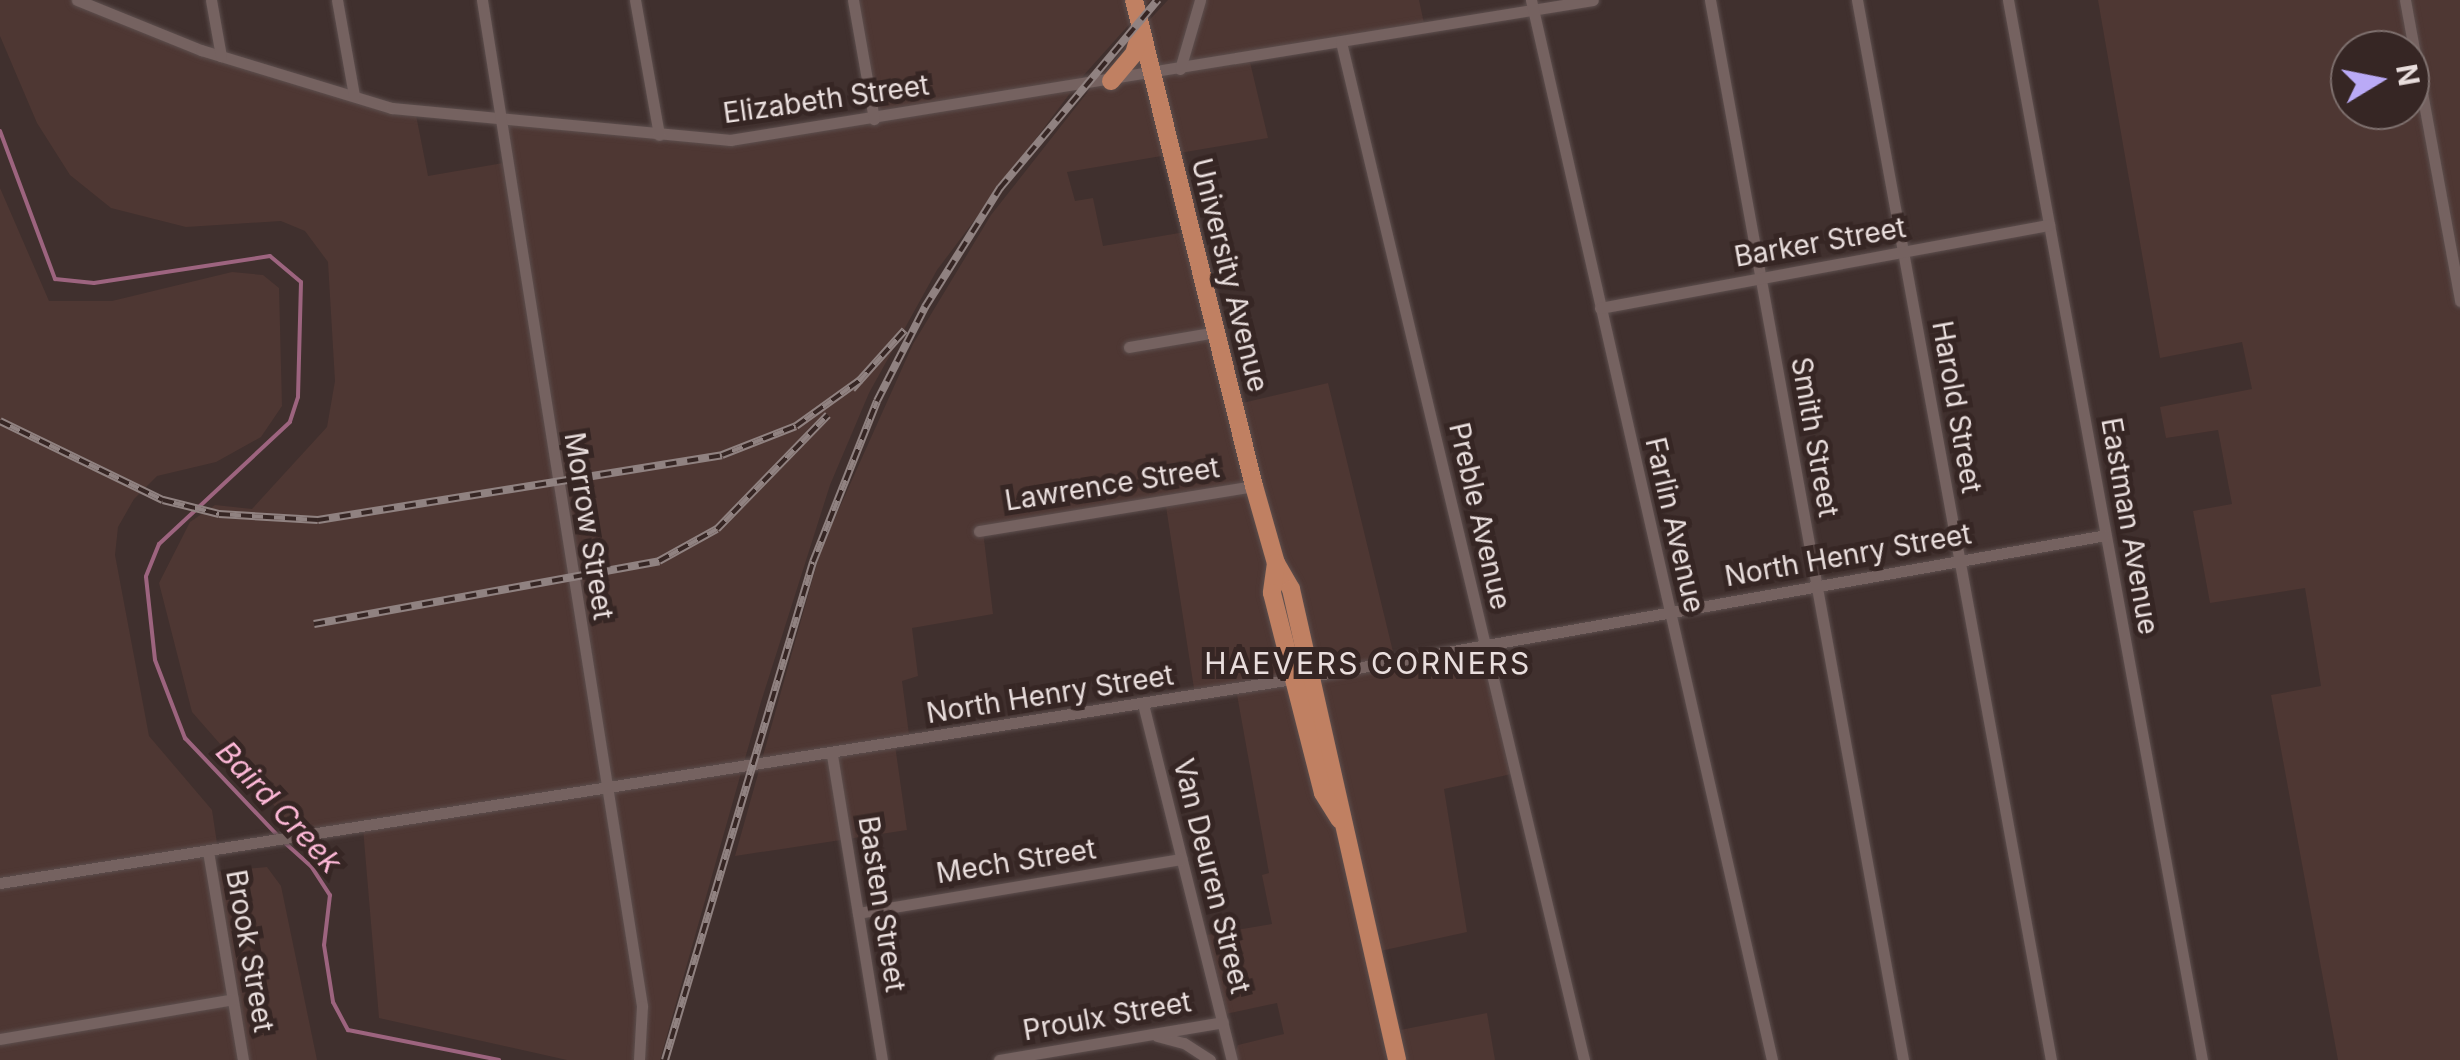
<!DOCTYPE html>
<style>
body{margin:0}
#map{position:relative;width:2460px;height:1060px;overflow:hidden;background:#40302e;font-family:Inter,sans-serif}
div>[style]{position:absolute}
.built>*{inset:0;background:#4e3733}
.stream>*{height:4px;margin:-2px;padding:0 2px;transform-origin:2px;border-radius:2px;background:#9d647f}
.roads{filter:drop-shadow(0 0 2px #5d4f4e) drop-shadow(0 0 2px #5d4f4e)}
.street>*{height:11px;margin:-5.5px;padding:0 5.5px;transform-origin:5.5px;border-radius:5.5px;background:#756260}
.primary>*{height:18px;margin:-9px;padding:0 9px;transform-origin:9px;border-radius:9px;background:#c08062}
.rail>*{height:8px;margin-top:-4px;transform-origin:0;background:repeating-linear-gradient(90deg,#362624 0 11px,#908281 0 22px);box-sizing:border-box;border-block:2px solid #908281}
span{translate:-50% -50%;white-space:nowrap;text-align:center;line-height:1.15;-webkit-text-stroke:10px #362624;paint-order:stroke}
.street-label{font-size:28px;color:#e9dedd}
.neighbourhood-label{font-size:30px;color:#e9dedd;letter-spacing:2.5px}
.water-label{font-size:30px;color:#fdb8d7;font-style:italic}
.north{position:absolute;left:2330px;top:30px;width:100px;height:100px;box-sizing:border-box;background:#362624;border:2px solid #7e706e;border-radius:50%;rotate:80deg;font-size:28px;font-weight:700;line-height:40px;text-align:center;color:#e9dedd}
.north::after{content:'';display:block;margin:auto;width:35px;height:45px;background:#baaaf6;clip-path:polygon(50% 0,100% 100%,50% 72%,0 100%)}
</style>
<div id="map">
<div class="built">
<i style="clip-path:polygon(0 0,93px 0,94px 9px,155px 33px,415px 110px,428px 176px,509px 162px,504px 119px,730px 140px,873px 119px,853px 0,1151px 0,1083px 76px,937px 270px,869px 393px,830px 485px,761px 702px,660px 1060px,567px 1060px,379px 1018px,363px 828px,300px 835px,192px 712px,159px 583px,190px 522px,215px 505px,252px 509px,327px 427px,335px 381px,328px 262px,305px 231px,281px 221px,186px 227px,111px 208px,70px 175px,37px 123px,0 36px)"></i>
<i style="clip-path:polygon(1168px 0,1419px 0,1425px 28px,1249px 58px,1268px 138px,1067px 172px,1075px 201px,1093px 198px,1103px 246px,1191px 231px,1234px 405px,1328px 383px,1395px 660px,1485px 645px,1516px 773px,1444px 789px,1467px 932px,1371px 953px,1390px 1032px,1487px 1013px,1495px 1060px,1232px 1060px,1238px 1045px,1284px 1034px,1277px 1003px,1221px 1015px,1201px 936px,1272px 924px,1262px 875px,1269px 873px,1236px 689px,1195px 695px,1165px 500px,983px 531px,993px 614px,912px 628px,918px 676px,902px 681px,910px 742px,895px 745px,907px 830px,735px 856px,821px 549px,913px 344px,991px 215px,1094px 84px,1152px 74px,1141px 29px)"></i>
<i style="clip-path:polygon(evenodd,2098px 0,2460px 0,2460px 1060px,2338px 1060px,2271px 695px,2321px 686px,2305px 588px,2210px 603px,2193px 511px,2232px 504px,2218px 430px,2166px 438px,2160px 407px,2252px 389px,2242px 342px,2160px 358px,2098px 0,2350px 50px,2410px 50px,2410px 110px,2350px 110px,2350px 50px)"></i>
<i style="clip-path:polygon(0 188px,49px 301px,112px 301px,232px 272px,263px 275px,279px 288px,282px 406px,261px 437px,216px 462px,157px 476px,134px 499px,118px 527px,115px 555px,149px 736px,212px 810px,218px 850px,208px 852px,212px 872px,267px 867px,281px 886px,317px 1060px,0 1060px)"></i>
</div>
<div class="stream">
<i style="left:0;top:131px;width:158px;rotate:69.6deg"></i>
<i style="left:55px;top:279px;width:39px;rotate:6deg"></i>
<i style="left:94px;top:283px;width:178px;rotate:-8.7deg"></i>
<i style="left:270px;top:256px;width:40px;rotate:40deg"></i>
<i style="left:301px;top:282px;width:115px;rotate:91.5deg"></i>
<i style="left:298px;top:397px;width:26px;rotate:108deg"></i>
<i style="left:290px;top:422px;width:179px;rotate:137deg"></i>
<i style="left:159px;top:544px;width:35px;rotate:112deg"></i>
<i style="left:146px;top:577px;width:83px;rotate:83.8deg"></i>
<i style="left:155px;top:660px;width:84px;rotate:69deg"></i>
<i style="left:185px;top:738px;width:134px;rotate:46.5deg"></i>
<i style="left:284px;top:842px;width:36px;rotate:42deg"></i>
<i style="left:311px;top:866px;width:35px;rotate:57deg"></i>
<i style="left:330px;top:895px;width:50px;rotate:96.8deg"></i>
<i style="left:324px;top:945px;width:58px;rotate:81deg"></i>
<i style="left:333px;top:1002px;width:32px;rotate:62deg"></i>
<i style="left:348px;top:1030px;width:154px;rotate:11.2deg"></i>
</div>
<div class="roads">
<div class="street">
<i style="left:77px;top:0;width:134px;rotate:22deg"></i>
<i style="left:201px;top:50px;width:200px;rotate:16.9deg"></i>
<i style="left:392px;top:108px;width:340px;rotate:5.4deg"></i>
<i style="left:730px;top:140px;width:874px;rotate:-9.21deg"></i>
<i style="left:211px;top:0;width:57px;rotate:79.9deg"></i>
<i style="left:337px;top:0;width:97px;rotate:79.9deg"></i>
<i style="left:482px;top:0;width:1019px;rotate:80.96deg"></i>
<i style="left:642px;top:1006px;width:54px;rotate:93.2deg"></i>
<i style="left:635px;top:0;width:137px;rotate:79.9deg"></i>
<i style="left:853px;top:0;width:121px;rotate:80deg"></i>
<i style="left:1531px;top:0;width:1087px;rotate:77.19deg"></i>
<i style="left:1710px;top:0;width:1077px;rotate:79.68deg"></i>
<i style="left:1857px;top:0;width:1078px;rotate:79.63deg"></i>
<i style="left:2008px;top:0;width:1078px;rotate:79.63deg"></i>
<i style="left:2405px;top:0;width:306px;rotate:79.6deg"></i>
<i style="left:1341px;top:42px;width:1047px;rotate:76.57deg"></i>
<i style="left:1180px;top:69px;width:72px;rotate:-73.8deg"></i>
<i style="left:1600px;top:308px;width:457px;rotate:-10.5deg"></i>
<i style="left:1129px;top:347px;width:88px;rotate:-9.8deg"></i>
<i style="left:979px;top:531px;width:279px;rotate:-9.3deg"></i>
<i style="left:1143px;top:704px;width:367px;rotate:76deg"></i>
<i style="left:832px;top:755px;width:309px;rotate:80.7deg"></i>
<i style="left:208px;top:851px;width:212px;rotate:80.5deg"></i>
<i style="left:0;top:883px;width:1328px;rotate:-8.97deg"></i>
<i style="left:1312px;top:676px;width:806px;rotate:-10.07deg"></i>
<i style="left:858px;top:913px;width:328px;rotate:-9.5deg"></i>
<i style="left:1157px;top:1036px;width:28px;rotate:15deg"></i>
<i style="left:1184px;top:1043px;width:31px;rotate:33deg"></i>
<i style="left:0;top:1039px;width:236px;rotate:-9.7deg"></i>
<i style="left:999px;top:1060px;width:227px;rotate:-9.6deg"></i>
</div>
<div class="primary">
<i style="left:1134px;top:0;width:501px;rotate:76.13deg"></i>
<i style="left:1254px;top:486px;width:80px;rotate:74.1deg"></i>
<i style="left:1276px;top:563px;width:30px;rotate:60deg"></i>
<i style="left:1291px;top:589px;width:483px;rotate:77.3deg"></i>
<i style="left:1111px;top:81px;width:35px;rotate:-50deg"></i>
<i style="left:1134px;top:54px;width:25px;rotate:-74deg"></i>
<i style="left:1276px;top:563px;width:30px;rotate:98deg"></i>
<i style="left:1272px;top:593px;width:206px;rotate:75.7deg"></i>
<i style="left:1323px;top:793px;width:31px;rotate:58deg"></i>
</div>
</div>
<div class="rail">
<i style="left:852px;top:389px;width:79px;rotate:-48.1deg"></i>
<i style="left:0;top:421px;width:181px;rotate:25.9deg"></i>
<i style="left:163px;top:500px;width:58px;rotate:14deg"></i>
<i style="left:219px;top:514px;width:99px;rotate:3.5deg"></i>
<i style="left:318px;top:520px;width:409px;rotate:-9.1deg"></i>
<i style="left:722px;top:455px;width:79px;rotate:-21.4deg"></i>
<i style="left:796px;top:426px;width:79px;rotate:-35.7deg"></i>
<i style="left:314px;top:624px;width:351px;rotate:-10.3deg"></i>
<i style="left:659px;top:561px;width:66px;rotate:-28.9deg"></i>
<i style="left:717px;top:529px;width:159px;rotate:-45.8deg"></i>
<i style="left:665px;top:1060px;width:520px;rotate:-73.45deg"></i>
<i style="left:813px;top:562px;width:173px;rotate:-68.3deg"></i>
<i style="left:877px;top:401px;width:106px;rotate:-62.9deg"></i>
<i style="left:925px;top:307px;width:141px;rotate:-57.8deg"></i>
<i style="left:1000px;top:188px;width:246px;rotate:-50deg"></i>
</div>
<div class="street-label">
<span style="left:826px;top:99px;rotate:-8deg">Elizabeth Street</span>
<span style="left:1820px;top:242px;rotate:-10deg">Barker Street</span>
<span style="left:1230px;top:275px;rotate:76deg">University Avenue</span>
<span style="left:1957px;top:407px;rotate:80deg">Harold Street</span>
<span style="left:1815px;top:437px;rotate:80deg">Smith Street</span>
<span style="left:1112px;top:484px;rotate:-9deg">Lawrence Street</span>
<span style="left:1480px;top:516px;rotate:77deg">Preble Avenue</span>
<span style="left:1675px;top:525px;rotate:77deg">Farlin Avenue</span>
<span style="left:589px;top:526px;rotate:81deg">Morrow Street</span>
<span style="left:2130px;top:526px;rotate:80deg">Eastman Avenue</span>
<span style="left:1848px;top:555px;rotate:-10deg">North Henry Street</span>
<span style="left:1050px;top:694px;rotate:-9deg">North Henry Street</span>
<span style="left:1016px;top:861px;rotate:-9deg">Mech Street</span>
<span style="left:1212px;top:876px;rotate:76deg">Van Deuren Street</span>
<span style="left:882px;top:904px;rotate:81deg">Basten Street</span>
<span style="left:250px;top:951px;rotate:80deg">Brook Street</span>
<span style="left:1107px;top:1016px;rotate:-10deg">Proulx Street</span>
</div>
<div class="neighbourhood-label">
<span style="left:1368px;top:663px">HAEVERS CORNERS</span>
</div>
<div class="water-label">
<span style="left:279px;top:807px;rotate:47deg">Baird Creek</span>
</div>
<div class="north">N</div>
</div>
